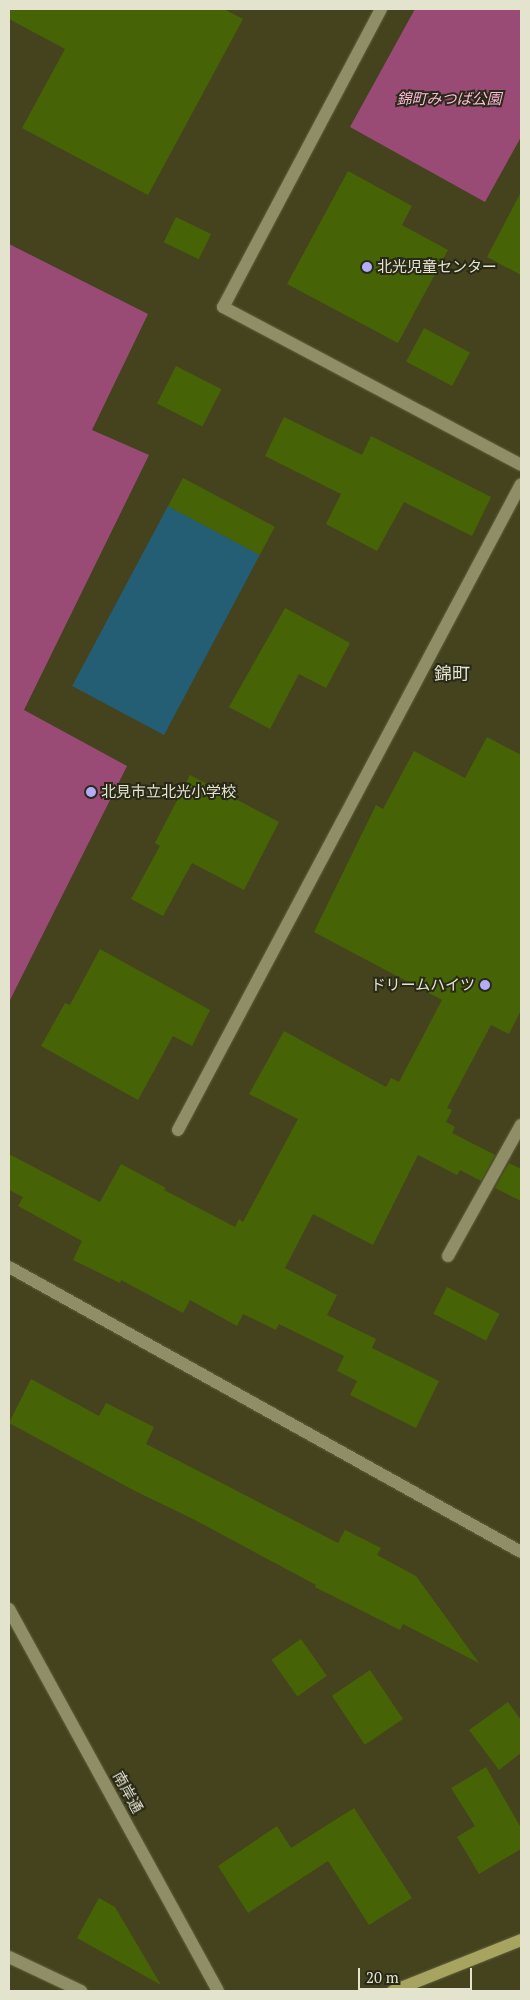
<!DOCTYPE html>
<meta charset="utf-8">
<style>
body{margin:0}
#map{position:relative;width:530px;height:2000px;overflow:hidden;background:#44431d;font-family:"PT Serif","Noto Sans JP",serif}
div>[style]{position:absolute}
.green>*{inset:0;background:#994b76}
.water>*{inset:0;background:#245e75;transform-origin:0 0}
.building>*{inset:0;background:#466406;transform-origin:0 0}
.roads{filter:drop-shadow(0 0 1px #62613f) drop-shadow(0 0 1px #62613f)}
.minor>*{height:12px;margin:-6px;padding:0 6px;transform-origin:6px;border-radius:6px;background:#8f8e66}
.secondary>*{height:12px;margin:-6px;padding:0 6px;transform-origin:6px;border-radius:6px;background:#8f8e66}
.primary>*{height:12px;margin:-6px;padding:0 6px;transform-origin:6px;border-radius:6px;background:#a6a45e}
.dots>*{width:14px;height:14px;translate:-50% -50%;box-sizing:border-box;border:2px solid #292918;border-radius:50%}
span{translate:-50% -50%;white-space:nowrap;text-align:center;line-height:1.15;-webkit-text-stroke:4px #292918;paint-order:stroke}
.park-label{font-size:15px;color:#fbb8da;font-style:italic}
.poi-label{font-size:15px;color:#e3e3ce}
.left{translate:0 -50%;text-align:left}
.right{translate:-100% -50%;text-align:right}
.street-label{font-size:15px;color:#e3e3ce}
.quarter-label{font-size:18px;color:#e3e3ce}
.frame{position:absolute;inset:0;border:10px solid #e3e3ce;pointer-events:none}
.scale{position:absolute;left:358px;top:1968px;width:114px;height:22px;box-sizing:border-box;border:2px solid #e3e3ce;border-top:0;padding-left:6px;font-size:15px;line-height:18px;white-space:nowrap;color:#e3e3ce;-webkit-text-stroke:4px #292918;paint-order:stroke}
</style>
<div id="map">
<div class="green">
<i style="clip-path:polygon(415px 9px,521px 9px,521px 137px,485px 202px,350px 127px)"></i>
<i style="clip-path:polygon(9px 244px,148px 314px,92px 430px,149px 455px,24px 710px,127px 766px,9px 1002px)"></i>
</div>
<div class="water">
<i style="left:168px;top:506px;width:104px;height:204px;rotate:28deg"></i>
</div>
<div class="building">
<i style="clip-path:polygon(9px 9px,224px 9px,243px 19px,148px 195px,22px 128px,65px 49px,9px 19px)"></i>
<i style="clip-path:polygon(348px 171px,412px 206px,402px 225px,448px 250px,398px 343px,287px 284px)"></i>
<i style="clip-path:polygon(521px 192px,521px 275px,487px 257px)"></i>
<i style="left:176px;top:217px;width:39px;height:28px;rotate:26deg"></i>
<i style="left:424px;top:328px;width:52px;height:38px;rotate:28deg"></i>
<i style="left:176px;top:366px;width:51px;height:42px;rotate:27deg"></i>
<i style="clip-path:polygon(284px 417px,362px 455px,371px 436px,491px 497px,472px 536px,404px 502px,377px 551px,326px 524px,341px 494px,265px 456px)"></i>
<i style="left:183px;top:478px;width:104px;height:32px;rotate:28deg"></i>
<i style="clip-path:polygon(285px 608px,350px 643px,326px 688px,299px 674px,270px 729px,229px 707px)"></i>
<i style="clip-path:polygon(487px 737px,521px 755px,521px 1010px,509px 1034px,491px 1025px,447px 1108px,452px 1110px,446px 1122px,455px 1127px,452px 1133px,495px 1155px,481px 1181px,460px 1170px,457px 1175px,418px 1155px,373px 1245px,313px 1214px,285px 1268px,337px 1295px,327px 1315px,376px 1339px,372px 1348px,439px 1381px,416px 1428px,350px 1395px,357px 1381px,337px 1371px,344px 1356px,279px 1324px,276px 1330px,243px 1314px,237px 1326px,190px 1300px,183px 1313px,121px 1280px,120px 1283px,73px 1260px,82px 1241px,18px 1206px,23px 1197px,9px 1190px,9px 1154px,100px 1202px,121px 1164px,166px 1188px,164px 1190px,235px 1227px,239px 1219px,243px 1222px,298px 1119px,249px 1094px,284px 1031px,386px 1087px,391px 1078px,399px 1082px,442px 1000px,314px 932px,376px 805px,383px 809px,414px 751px,465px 778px)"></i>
<i style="clip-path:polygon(190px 775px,279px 822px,244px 890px,192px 863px,163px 916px,131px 899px,160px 846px,155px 843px)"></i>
<i style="clip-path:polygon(100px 949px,210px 1010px,192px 1046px,173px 1036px,138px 1100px,41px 1046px,65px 1003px,70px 1005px)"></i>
<i style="clip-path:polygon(509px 1163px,521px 1169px,521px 1201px,495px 1188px)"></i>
<i style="left:447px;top:1287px;width:59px;height:30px;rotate:27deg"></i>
<i style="clip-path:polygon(31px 1379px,99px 1416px,106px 1403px,154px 1427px,146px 1444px,338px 1543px,345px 1530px,381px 1548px,377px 1555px,416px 1576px,479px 1663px,403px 1624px,400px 1630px,315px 1587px,316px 1585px,193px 1519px,135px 1491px,9px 1423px)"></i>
<i style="left:301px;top:1639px;width:45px;height:36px;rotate:55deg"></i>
<i style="left:370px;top:1670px;width:59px;height:46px;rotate:56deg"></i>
<i style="clip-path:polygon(508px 1702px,521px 1720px,521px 1753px,499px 1770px,469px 1730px)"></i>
<i style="clip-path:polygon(486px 1767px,521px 1828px,521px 1849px,479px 1874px,457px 1837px,475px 1826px,451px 1788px)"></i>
<i style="clip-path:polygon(354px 1808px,412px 1898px,369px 1925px,328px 1861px,248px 1913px,218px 1866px,277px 1826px,291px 1848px)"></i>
<i style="clip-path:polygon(99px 1898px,115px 1907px,161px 1985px,77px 1938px)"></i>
</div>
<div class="roads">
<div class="minor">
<i style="left:381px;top:9px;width:337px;rotate:117.9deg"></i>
<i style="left:223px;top:307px;width:337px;rotate:27.9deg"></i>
<i style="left:178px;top:1130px;width:731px;rotate:-62.03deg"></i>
<i style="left:448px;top:1256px;width:150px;rotate:-60.9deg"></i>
<i style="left:9px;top:1267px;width:586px;rotate:29.1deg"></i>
<i style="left:9px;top:1957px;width:80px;rotate:25.3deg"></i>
</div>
<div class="secondary">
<i style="left:9px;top:1609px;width:435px;rotate:61.3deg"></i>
</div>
<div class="primary">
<i style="left:393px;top:1991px;width:138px;rotate:-21.7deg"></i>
</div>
</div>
<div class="dots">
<i style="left:367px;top:267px;background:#b3adf9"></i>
<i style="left:91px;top:792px;background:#b3adf9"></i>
<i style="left:485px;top:985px;background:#b3adf9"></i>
</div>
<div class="park-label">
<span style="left:449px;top:99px">錦町みつば公園</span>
</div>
<div class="poi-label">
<span class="left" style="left:377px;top:267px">北光児童センター</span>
<span class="left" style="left:101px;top:792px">北見市立北光小学校</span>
<span class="right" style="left:475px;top:985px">ドリームハイツ</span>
</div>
<div class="street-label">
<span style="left:128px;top:1792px;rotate:61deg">南岸通</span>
</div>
<div class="quarter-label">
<span style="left:452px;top:673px">錦町</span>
</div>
<div class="frame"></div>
<div class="scale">20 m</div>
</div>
